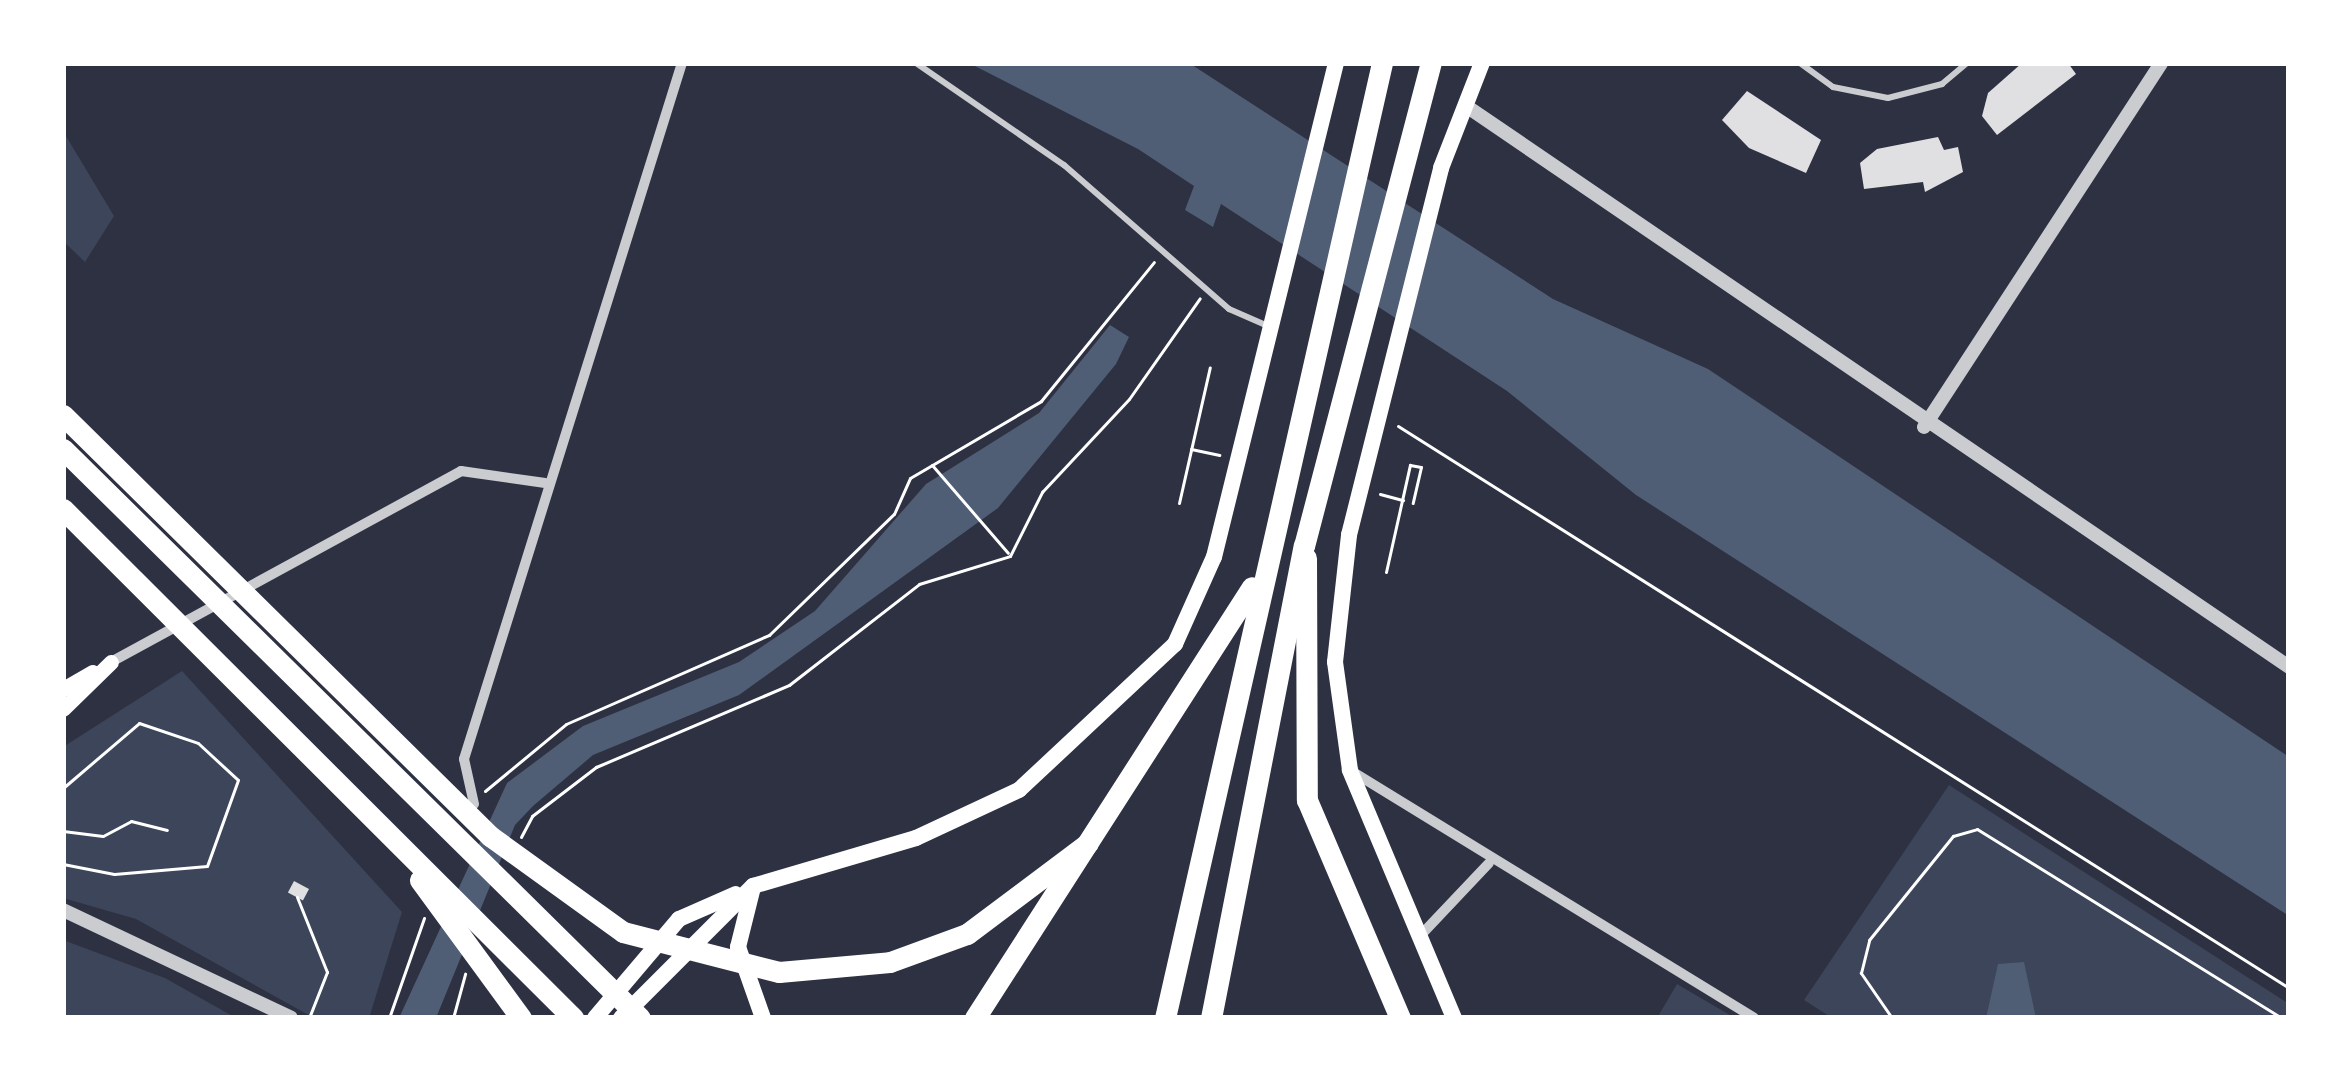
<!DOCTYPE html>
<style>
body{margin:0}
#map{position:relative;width:2352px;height:1081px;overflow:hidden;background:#2d3142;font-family:Manrope,sans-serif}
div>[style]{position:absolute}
.green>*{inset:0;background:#3c4559}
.water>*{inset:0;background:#4f5d75}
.building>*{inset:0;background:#e0e0e3;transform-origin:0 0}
.path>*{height:3px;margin:-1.5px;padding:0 1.5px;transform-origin:1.5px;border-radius:1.5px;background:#fff}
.service>*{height:6px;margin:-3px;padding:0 3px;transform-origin:3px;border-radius:3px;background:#caccd0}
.minor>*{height:10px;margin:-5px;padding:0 5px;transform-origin:5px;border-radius:5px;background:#caccd0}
.tertiary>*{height:14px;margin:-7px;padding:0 7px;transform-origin:7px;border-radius:7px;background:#caccd0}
.secondary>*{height:15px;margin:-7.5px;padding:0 7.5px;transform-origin:7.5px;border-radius:7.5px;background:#fff}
.primary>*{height:16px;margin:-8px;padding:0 8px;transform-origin:8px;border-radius:8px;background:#fff}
.motorway>*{height:21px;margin:-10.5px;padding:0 10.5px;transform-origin:10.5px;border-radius:10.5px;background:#fff}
span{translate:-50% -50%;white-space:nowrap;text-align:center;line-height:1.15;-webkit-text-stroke:12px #fff;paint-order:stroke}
.frame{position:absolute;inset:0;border:66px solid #fff;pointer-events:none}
</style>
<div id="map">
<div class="green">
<i style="clip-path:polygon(63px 131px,114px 216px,85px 262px,63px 241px)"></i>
<i style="clip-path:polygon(182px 671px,402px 912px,369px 1018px,314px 1018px,136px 919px,63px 898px,63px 747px)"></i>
<i style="clip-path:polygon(1949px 785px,2289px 1004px,2289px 1018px,1832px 1018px,1804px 1000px)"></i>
<i style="clip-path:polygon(63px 940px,165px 978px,236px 1018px,63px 1018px)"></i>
<i style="clip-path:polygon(1677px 984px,1735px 1018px,1657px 1018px)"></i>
</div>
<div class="water">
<i style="clip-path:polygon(969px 63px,1189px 63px,1553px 299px,1708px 369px,2289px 757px,2289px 916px,1636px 495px,1507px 391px,1221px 204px,1213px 227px,1185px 210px,1194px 186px,1138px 149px)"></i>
<i style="clip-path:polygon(1110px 325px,1129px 337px,1116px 364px,998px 508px,739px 695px,593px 755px,533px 806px,515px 825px,436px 1018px,399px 1018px,507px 783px,583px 726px,739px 662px,815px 611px,926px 484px,1039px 413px)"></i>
<i style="clip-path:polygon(2024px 962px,2036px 1018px,1986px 1018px,1998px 964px)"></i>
</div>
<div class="building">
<i style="clip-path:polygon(2022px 63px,2068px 63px,2076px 74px,1997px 135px,1982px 116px,1988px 93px)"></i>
<i style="clip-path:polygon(1747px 91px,1821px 140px,1806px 173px,1749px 148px,1722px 120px)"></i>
<i style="clip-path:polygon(1938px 137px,1944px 150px,1958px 147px,1963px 172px,1925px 192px,1923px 182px,1864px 189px,1860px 163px,1877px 149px)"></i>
<i style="left:294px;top:881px;width:17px;height:13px;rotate:28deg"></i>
</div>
<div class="path">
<i style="left:1398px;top:426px;width:1053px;rotate:32.24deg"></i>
<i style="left:1191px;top:449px;width:29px;rotate:12deg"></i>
<i style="left:932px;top:465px;width:116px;rotate:49.2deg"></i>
<i style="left:1380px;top:494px;width:24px;rotate:15deg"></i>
<i style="left:1179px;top:503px;width:139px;rotate:-77.2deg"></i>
<i style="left:1386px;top:572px;width:110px;rotate:-77.4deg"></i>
<i style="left:1410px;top:465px;width:11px;rotate:10deg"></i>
<i style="left:1421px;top:467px;width:37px;rotate:103deg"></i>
<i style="left:63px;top:788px;width:100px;rotate:-40.5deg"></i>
<i style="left:139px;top:723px;width:62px;rotate:18.7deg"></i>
<i style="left:198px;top:743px;width:54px;rotate:42.8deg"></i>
<i style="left:238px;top:780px;width:91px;rotate:109.8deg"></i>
<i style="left:207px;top:866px;width:93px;rotate:175.1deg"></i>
<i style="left:114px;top:874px;width:52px;rotate:-168.9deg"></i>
<i style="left:485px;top:791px;width:105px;rotate:-39.6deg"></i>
<i style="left:566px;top:724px;width:222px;rotate:-23.7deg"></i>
<i style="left:769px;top:635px;width:174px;rotate:-44.1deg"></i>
<i style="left:894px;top:514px;width:39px;rotate:-66deg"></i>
<i style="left:910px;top:478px;width:152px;rotate:-30.4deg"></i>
<i style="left:1041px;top:401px;width:179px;rotate:-50.9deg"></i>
<i style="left:63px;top:831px;width:40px;rotate:7.1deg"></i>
<i style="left:103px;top:836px;width:32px;rotate:-28deg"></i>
<i style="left:131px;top:821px;width:37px;rotate:14deg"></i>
<i style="left:521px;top:837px;width:24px;rotate:-62deg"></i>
<i style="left:532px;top:816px;width:81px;rotate:-37.4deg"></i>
<i style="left:596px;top:767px;width:210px;rotate:-23deg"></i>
<i style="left:789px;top:685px;width:165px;rotate:-37.8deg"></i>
<i style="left:919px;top:584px;width:95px;rotate:-17.1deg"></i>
<i style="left:1010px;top:556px;width:72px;rotate:-63.4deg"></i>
<i style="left:1042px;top:492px;width:127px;rotate:-46.9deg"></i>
<i style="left:1129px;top:399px;width:123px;rotate:-54.9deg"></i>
<i style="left:297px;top:897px;width:81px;rotate:68.2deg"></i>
<i style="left:327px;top:972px;width:49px;rotate:111.4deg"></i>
<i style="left:389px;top:1018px;width:106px;rotate:-70.7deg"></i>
<i style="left:453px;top:1018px;width:46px;rotate:-74.7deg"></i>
<i style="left:1892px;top:1018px;width:55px;rotate:-124.6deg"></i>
<i style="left:1861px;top:973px;width:34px;rotate:-76deg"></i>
<i style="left:1869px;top:940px;width:134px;rotate:-51.1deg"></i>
<i style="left:1953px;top:836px;width:25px;rotate:-16deg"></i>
<i style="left:1977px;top:829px;width:359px;rotate:31.8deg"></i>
</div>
<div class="service">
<i style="left:916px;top:63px;width:180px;rotate:34.6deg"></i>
<i style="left:1064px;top:165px;width:219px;rotate:41.1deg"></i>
<i style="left:1229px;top:309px;width:45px;rotate:23.7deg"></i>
<i style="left:1800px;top:63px;width:41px;rotate:36deg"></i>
<i style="left:1833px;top:87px;width:56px;rotate:11.3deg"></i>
<i style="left:1888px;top:98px;width:56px;rotate:-14.5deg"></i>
<i style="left:1942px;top:84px;width:33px;rotate:-40deg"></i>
</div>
<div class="minor">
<i style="left:111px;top:662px;width:399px;rotate:-28.6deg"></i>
<i style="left:461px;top:471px;width:85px;rotate:8.1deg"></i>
<i style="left:1353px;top:772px;width:470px;rotate:31.5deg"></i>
<i style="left:474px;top:804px;width:46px;rotate:-102.5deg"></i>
<i style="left:464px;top:759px;width:729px;rotate:-72.61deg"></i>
<i style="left:1420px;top:936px;width:100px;rotate:-46.6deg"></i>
</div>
<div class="tertiary">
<i style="left:1472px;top:110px;width:989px;rotate:34.28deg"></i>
<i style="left:1924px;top:427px;width:434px;rotate:-56.9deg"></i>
<i style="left:63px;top:910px;width:252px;rotate:25.3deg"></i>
</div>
<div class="secondary">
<i style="left:63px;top:689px;width:34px;rotate:-30deg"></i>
<i style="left:63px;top:709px;width:67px;rotate:-44.4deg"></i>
</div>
<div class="primary">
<i style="left:753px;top:887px;width:62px;rotate:104deg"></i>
<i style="left:738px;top:947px;width:75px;rotate:70.6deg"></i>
<i style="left:595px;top:1018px;width:130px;rotate:-49.7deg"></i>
<i style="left:679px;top:919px;width:62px;rotate:-23.7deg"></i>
<i style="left:621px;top:1018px;width:187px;rotate:-45deg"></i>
<i style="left:753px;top:886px;width:170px;rotate:-16.4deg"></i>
<i style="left:916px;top:838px;width:114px;rotate:-25deg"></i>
<i style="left:1019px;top:790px;width:214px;rotate:-43.1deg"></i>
<i style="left:1175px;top:644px;width:95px;rotate:-65.9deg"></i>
<i style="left:1214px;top:557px;width:509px;rotate:-76.13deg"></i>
<i style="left:1454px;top:1018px;width:269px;rotate:-112.8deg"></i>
<i style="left:1350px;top:770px;width:109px;rotate:-97.9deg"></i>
<i style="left:1335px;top:662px;width:128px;rotate:-83.7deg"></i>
<i style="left:1349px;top:535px;width:378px;rotate:-75.9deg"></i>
<i style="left:1441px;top:168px;width:113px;rotate:-68.7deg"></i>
</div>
<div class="motorway">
<i style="left:63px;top:415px;width:600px;rotate:44.59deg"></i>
<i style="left:490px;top:836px;width:164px;rotate:35.8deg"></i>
<i style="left:623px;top:932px;width:161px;rotate:14.4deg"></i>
<i style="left:779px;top:972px;width:111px;rotate:-5.1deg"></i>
<i style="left:890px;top:962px;width:82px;rotate:-20deg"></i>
<i style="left:967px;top:934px;width:151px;rotate:-36.9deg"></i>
<i style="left:63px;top:449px;width:810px;rotate:44.6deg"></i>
<i style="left:63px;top:509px;width:721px;rotate:44.94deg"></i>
<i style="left:1306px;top:558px;width:242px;rotate:89.8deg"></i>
<i style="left:1307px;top:800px;width:237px;rotate:66.9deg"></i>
<i style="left:420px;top:880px;width:171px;rotate:53.8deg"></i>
<i style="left:975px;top:1018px;width:512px;rotate:-57.27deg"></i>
<i style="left:1165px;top:1018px;width:979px;rotate:-77.2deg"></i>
<i style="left:1211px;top:1018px;width:481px;rotate:-78.9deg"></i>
<i style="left:1304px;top:546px;width:499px;rotate:-75.3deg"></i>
</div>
<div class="frame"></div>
</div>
